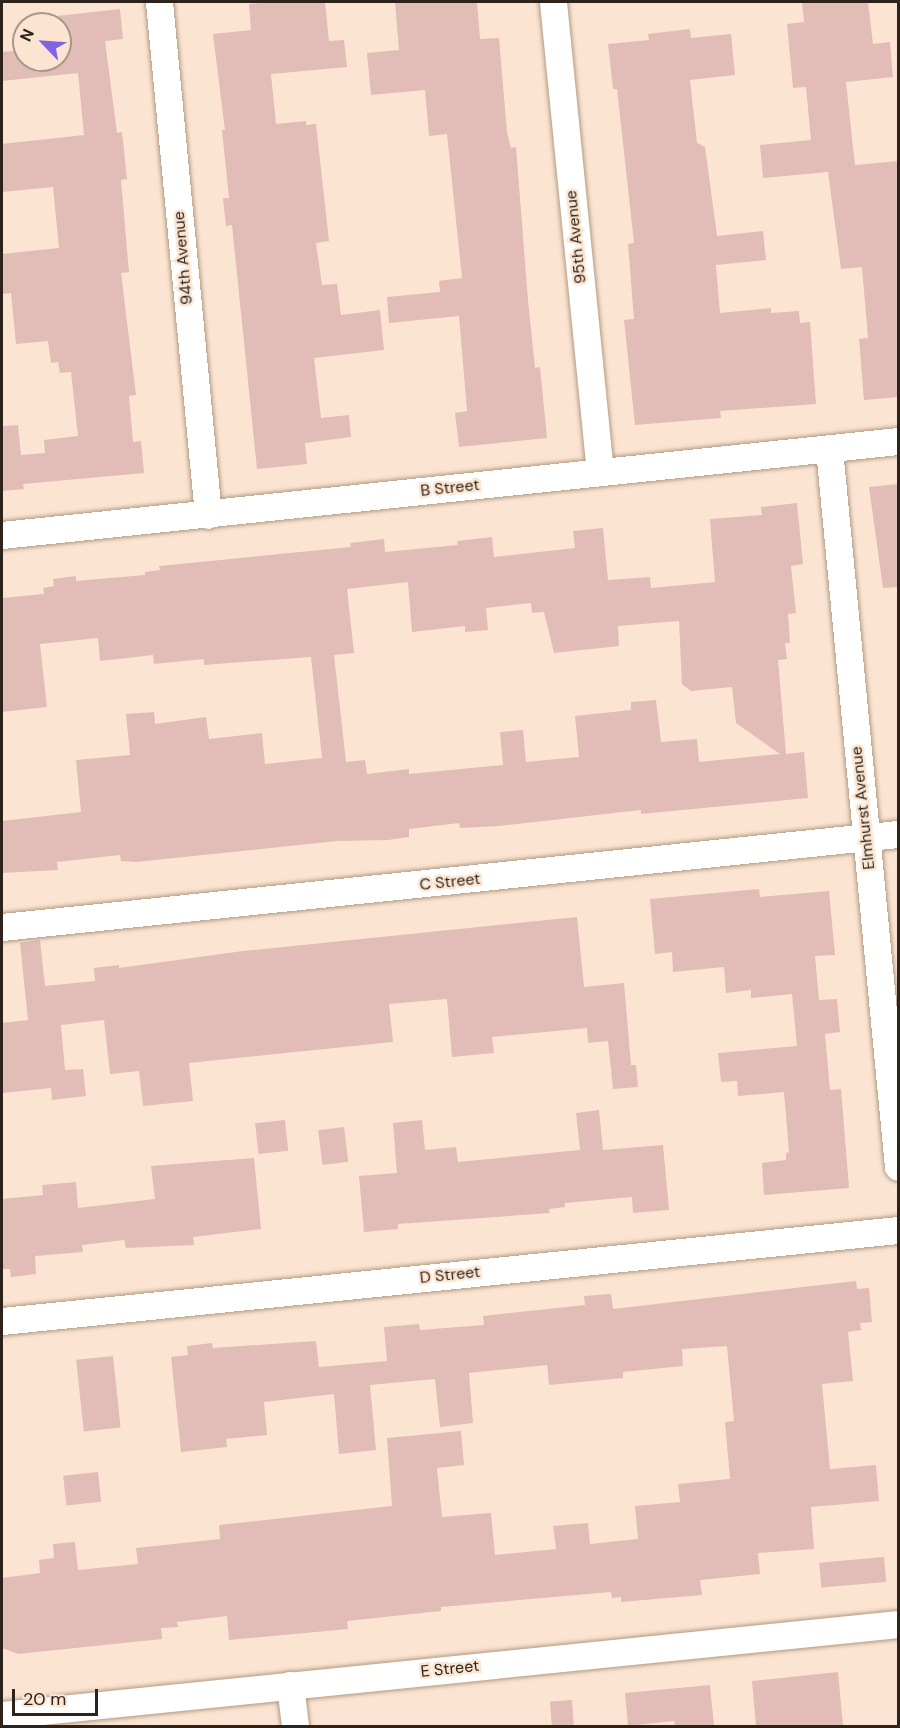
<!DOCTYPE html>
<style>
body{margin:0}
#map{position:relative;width:900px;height:1728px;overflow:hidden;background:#fbe5d2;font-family:"DM Sans",sans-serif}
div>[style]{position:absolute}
.building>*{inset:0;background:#e2bcb7;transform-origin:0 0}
.roads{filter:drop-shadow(0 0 2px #b39982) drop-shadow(0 0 2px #b39982)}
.minor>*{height:27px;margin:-13.5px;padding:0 13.5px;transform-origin:13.5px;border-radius:13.5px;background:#fff}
span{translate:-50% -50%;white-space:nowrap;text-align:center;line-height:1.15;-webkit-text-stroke:5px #fbe5d2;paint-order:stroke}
.street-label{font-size:16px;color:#2d231a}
.frame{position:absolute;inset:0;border:3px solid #2d231a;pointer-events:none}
.north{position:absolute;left:12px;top:12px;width:60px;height:60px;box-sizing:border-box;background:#fbe5d2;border:2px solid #a99788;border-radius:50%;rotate:295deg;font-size:16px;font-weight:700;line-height:24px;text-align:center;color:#2d231a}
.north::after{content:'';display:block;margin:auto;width:21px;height:27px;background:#8164df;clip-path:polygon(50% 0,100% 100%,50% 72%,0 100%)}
.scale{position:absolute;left:12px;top:1689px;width:86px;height:27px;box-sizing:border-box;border:3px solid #2d231a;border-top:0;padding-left:8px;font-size:18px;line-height:21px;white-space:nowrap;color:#2d231a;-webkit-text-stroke:4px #fbe5d2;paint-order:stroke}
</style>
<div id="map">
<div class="building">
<i style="clip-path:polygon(271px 2px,325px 2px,329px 41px,344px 40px,347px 67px,271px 74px,276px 124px,306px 121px,306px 125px,316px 124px,329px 241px,316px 243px,322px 285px,337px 284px,341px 315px,380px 310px,384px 350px,314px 358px,321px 418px,349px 415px,351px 437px,305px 443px,307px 464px,257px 469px,232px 225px,226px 226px,223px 198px,229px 198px,222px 130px,225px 130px,213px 34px,251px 30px,249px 4px)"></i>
<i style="clip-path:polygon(395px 2px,477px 2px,480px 39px,499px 38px,507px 132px,511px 148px,516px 147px,528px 300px,535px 368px,540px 367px,547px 438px,459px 447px,455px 413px,467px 411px,459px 316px,389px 323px,387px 297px,440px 292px,439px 281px,462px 278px,447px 134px,429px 136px,425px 90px,371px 95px,367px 53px,399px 50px)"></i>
<i style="clip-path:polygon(802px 2px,868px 2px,873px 44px,890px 42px,893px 77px,846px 82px,855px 165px,898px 161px,898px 397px,864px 400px,859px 339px,868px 338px,862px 267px,841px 269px,828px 172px,763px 178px,760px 145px,811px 140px,806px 87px,793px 88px,787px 24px,804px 22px)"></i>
<i style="clip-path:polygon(120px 9px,123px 39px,105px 41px,117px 133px,122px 132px,127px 179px,121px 180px,129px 272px,121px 273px,136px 395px,129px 396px,133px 442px,141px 441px,144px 473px,23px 484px,24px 489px,2px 491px,2px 426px,18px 425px,21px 455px,45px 453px,44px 440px,78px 436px,71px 372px,60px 373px,58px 362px,51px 363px,48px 341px,16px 344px,11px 293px,2px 294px,2px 254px,59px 248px,53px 187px,2px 192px,2px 144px,84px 135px,78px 73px,2px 81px,2px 52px,24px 50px,24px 60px,60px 60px,57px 16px)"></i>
<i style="clip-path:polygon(690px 29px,691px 38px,731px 34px,735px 75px,690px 80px,697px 143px,705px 147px,717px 236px,763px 231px,766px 260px,716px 265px,720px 313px,771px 308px,771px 313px,799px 311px,800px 323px,810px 322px,816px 404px,720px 411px,721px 418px,635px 425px,624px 320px,634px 319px,628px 244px,634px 243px,617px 89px,613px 89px,608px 44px,649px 40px,648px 34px)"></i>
<i style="clip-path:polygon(898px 484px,898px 587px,883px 588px,869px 487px)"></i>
<i style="clip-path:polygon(evenodd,797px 503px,803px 564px,791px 566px,796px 613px,788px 614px,790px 643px,785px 643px,787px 659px,778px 660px,786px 754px,804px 752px,808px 798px,641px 814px,641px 810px,499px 826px,460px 828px,459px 823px,409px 829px,409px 837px,388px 840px,337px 841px,136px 862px,121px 861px,120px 855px,57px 862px,58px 870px,2px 873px,2px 821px,81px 812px,76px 760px,130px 755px,126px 714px,154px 712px,155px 724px,206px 717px,209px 739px,262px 733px,265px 764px,322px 758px,311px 657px,204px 665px,204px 659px,154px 664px,153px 655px,100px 661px,98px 638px,40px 644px,47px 707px,2px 712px,2px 598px,44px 594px,43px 588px,54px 586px,53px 579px,76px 576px,76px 581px,145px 575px,145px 572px,160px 570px,159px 566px,351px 547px,350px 543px,384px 539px,385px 552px,458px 545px,457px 541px,492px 537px,494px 557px,575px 548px,573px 531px,603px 528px,608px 580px,650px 577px,651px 588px,715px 582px,710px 519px,762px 515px,761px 507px,797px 503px,408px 582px,412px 632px,465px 626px,465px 632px,488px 630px,486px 608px,531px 603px,532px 613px,544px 612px,554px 653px,619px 646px,618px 626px,679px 621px,682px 684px,691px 691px,732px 687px,736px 723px,780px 754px,699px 762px,697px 739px,661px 742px,656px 700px,631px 702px,631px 710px,575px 716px,579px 757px,526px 762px,523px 730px,500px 732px,503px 765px,409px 774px,409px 769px,367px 774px,365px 760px,346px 762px,334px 655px,354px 653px,347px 589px,408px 582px)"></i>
<i style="clip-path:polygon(759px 889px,760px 897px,829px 891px,835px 955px,815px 956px,819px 1000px,837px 999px,840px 1032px,825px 1034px,830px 1090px,841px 1089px,849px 1188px,764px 1195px,762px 1163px,786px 1160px,786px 1153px,789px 1152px,784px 1092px,738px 1096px,737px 1081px,721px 1082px,718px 1053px,797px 1046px,792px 994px,751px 998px,751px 990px,726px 993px,724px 967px,673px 972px,672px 952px,655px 954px,650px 899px)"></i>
<i style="clip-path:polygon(577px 917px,584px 987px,624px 983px,631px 1065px,636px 1065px,638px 1087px,613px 1089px,608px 1041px,588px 1043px,587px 1028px,492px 1037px,494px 1053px,452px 1057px,447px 999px,389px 1004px,393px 1042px,189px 1063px,193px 1101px,143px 1106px,139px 1071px,110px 1074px,104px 1020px,61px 1025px,65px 1070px,83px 1069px,86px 1096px,52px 1100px,51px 1088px,2px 1093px,2px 1023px,28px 1020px,20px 943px,40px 940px,45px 986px,95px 981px,94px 968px,119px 965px,119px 968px,243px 951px)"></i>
<i style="clip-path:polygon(599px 1110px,603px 1150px,663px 1145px,669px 1210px,633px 1213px,632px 1197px,565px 1203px,565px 1207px,549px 1209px,550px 1213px,398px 1224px,398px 1229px,364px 1232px,359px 1176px,397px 1173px,393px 1123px,422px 1120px,425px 1150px,456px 1147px,458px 1162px,580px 1150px,576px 1113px)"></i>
<i style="left:285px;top:1120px;width:31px;height:30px;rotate:84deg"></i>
<i style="left:344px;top:1127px;width:35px;height:26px;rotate:83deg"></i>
<i style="clip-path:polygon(254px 1158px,261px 1229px,193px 1237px,194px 1245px,126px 1248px,124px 1240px,82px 1245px,83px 1252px,35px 1256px,36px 1274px,11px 1277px,10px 1269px,2px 1269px,2px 1199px,43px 1195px,42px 1185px,76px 1182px,78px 1208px,155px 1199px,151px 1166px)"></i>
<i style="clip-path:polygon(856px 1281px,857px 1289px,869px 1288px,872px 1322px,860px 1323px,861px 1330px,848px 1332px,853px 1381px,822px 1384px,830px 1469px,876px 1465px,879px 1501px,811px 1507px,814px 1549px,758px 1553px,760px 1574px,700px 1580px,702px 1595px,621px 1602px,621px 1597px,612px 1598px,611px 1592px,441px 1607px,441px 1611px,347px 1621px,348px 1629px,229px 1640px,227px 1616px,177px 1622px,178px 1627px,161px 1628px,162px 1639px,18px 1654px,2px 1648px,2px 1578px,40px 1573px,39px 1560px,54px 1558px,53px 1544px,75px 1542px,78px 1570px,138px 1564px,136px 1548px,220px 1539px,219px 1525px,392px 1506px,387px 1438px,461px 1431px,464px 1465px,437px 1468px,442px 1517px,491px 1513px,495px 1555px,556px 1549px,553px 1526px,588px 1523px,590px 1544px,638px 1539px,635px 1506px,680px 1502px,678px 1484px,730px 1479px,725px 1422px,734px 1421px,727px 1346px,682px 1349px,683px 1366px,623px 1372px,623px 1378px,549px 1385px,547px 1365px,469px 1373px,473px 1423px,440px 1427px,435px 1379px,370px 1385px,376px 1450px,339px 1454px,334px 1394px,264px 1402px,267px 1435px,226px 1439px,227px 1447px,181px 1452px,171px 1357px,188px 1355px,187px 1346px,212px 1343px,213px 1348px,316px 1341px,319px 1367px,387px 1361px,384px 1327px,419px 1324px,420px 1330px,484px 1325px,483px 1316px,585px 1305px,584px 1296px,611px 1294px,613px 1309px)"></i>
<i style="left:113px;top:1356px;width:72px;height:37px;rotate:84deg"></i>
<i style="left:98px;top:1472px;width:30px;height:35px;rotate:84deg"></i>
<i style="left:884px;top:1557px;width:25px;height:65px;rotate:85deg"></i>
<i style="clip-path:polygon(838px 1672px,843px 1726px,756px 1726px,752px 1681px)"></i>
<i style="clip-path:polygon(710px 1685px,714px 1726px,675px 1726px,674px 1721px,628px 1726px,625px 1693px)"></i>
<i style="left:572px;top:1700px;width:26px;height:22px;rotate:86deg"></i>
</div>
<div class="roads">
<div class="minor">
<i style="left:159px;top:2px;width:515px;rotate:84.54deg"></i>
<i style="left:553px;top:2px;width:472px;rotate:84.3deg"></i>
<i style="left:829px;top:449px;width:721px;rotate:84.51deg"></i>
<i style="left:2px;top:535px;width:901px;rotate:-5.99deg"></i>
<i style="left:2px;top:927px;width:901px;rotate:-5.93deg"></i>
<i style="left:2px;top:1321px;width:901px;rotate:-5.8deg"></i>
<i style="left:290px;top:1685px;width:41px;rotate:83deg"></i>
<i style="left:2px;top:1715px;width:901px;rotate:-5.8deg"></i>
</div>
</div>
<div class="street-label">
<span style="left:576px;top:237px;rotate:-96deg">95th Avenue</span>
<span style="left:183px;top:258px;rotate:-95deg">94th Avenue</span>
<span style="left:450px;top:488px;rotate:-6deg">B Street</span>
<span style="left:863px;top:808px;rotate:-96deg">Elmhurst Avenue</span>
<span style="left:450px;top:882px;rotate:-6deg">C Street</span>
<span style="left:450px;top:1275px;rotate:-6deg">D Street</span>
<span style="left:450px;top:1669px;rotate:-6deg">E Street</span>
</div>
<div class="frame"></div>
<div class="north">N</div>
<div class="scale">20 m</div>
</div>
